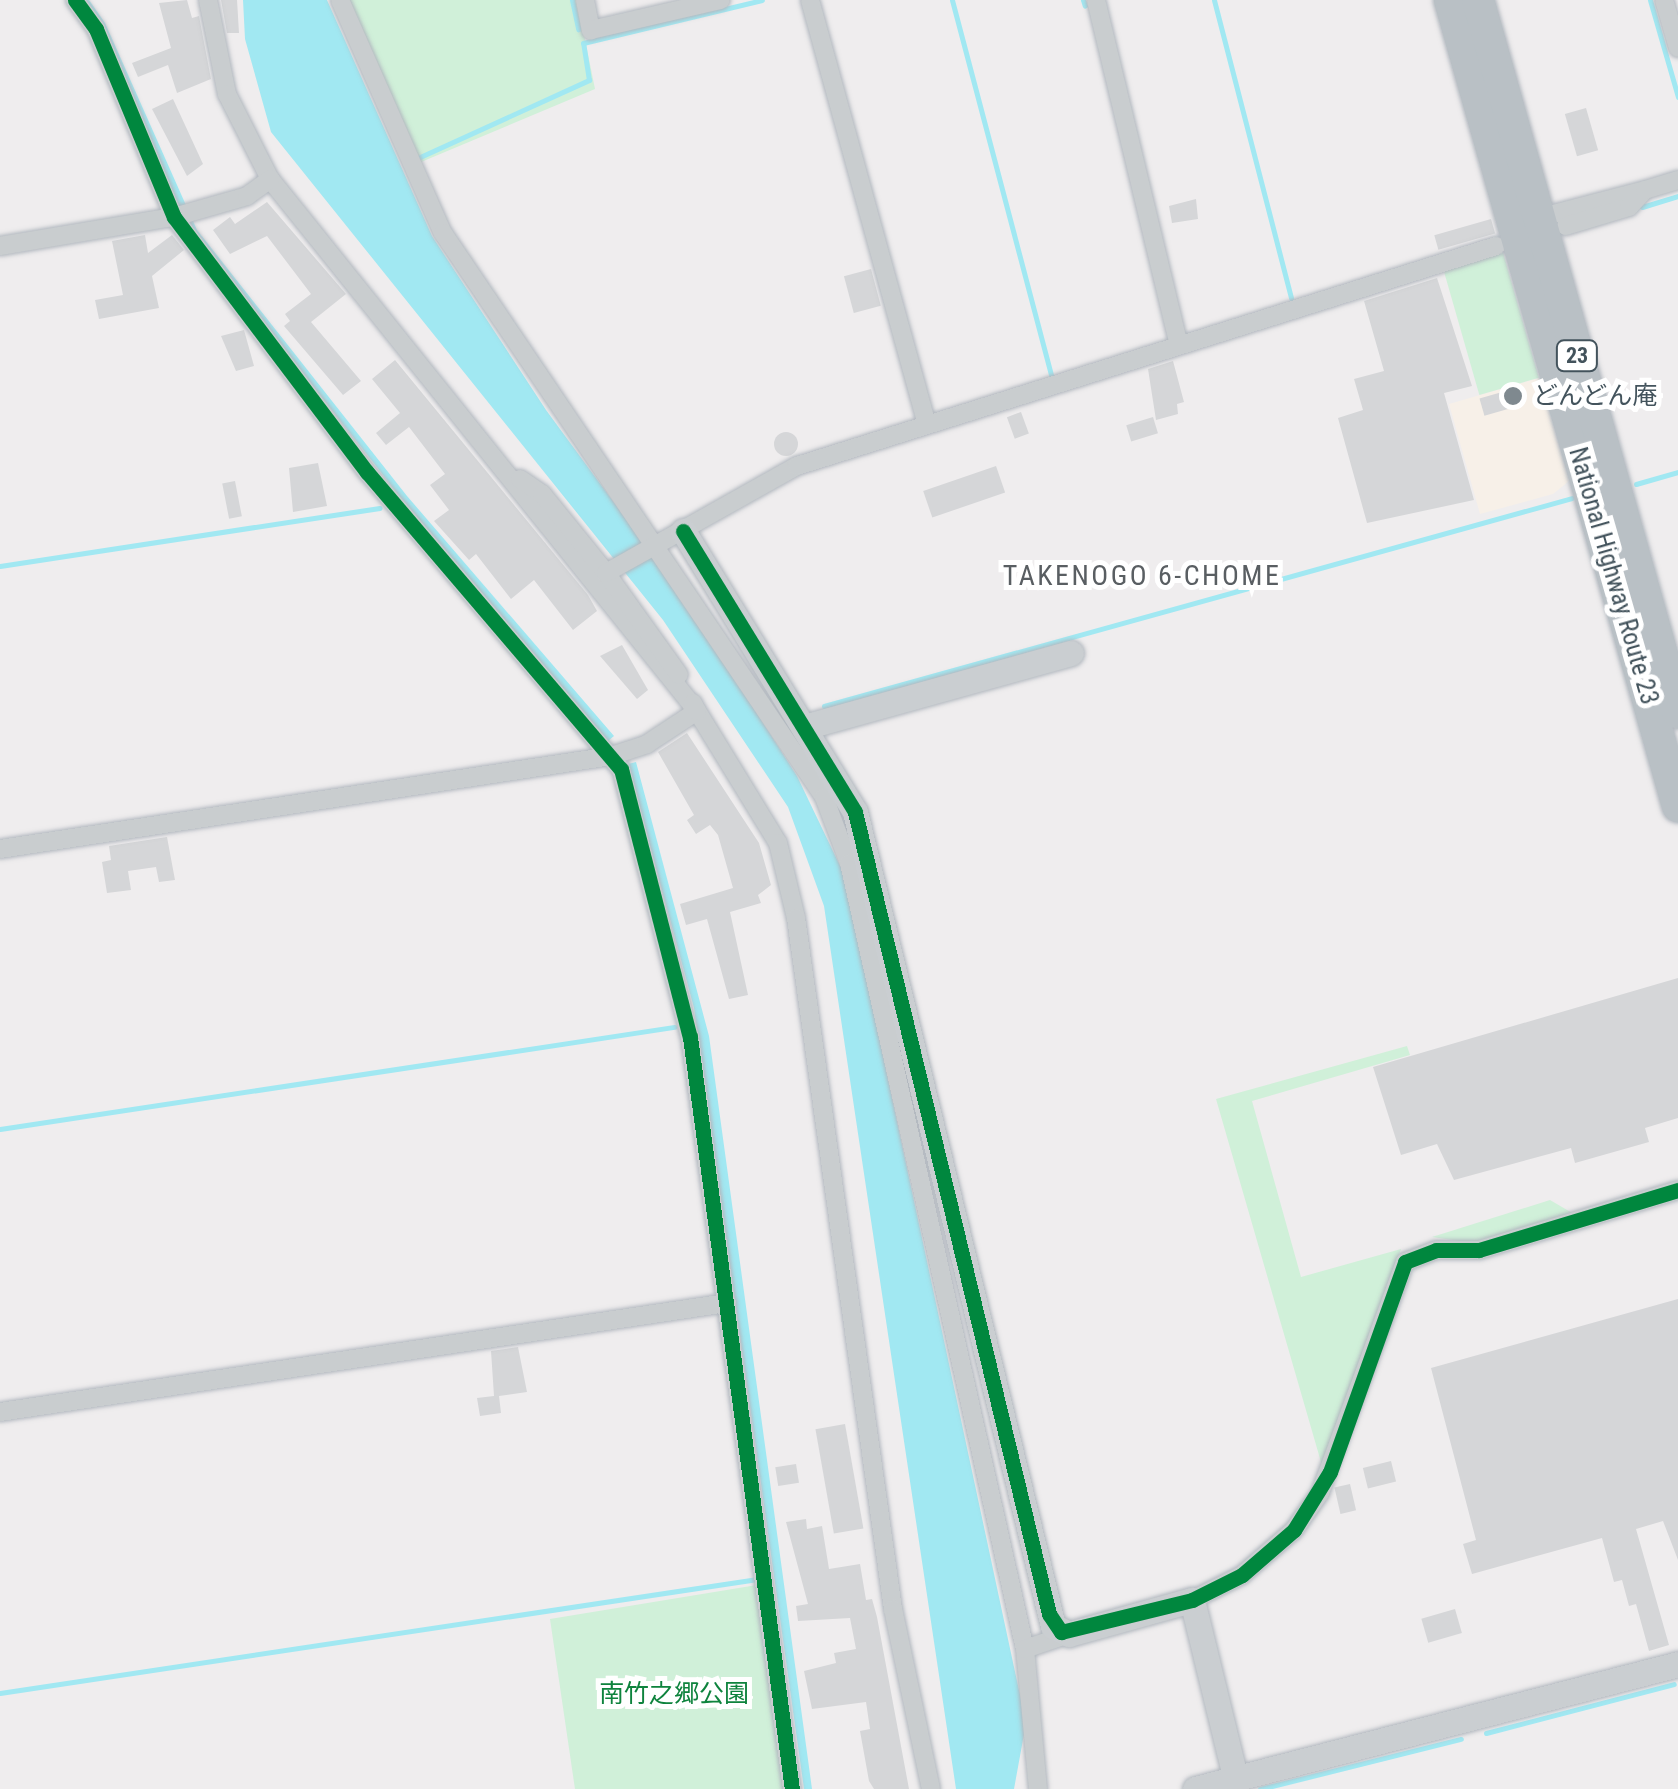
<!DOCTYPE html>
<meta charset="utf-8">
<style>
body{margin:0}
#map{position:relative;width:1678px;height:1789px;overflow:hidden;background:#efedee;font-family:"Roboto Condensed","Noto Sans JP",sans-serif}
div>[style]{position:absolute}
.commercial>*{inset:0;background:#f7f0e8}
.green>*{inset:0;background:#d0f0d9;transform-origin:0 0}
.water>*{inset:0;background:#a1e8f2}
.stream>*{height:5px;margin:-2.5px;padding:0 2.5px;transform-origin:2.5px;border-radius:2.5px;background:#a1e8f2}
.building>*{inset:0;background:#d5d6d8;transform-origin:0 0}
.round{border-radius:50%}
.roads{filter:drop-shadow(0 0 2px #b2b8bf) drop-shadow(0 0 2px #b2b8bf)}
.street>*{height:18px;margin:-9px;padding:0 9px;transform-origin:9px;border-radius:9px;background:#c9cdcf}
.secondary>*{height:25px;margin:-12.5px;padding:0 12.5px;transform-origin:12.5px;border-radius:12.5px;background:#caced1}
.highway>*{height:32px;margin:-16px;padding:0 16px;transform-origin:16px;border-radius:16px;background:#b9c0c5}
.cycleway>*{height:15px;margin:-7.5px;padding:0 7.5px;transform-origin:7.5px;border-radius:7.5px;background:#00873e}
.dots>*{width:28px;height:28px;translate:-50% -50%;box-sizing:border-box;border:5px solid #fff;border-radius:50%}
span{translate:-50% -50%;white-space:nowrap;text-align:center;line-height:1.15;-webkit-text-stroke:10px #fff;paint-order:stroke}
.shield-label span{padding:2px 8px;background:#fff;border:2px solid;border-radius:8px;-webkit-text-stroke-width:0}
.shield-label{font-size:22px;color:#43535c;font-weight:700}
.poi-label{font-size:25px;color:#43535c}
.left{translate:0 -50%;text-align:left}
.street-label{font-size:25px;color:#43535c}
.park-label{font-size:25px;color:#0e833d}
.neighbourhood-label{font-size:28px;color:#595e62;letter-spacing:2.5px}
</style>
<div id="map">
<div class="commercial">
<i style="clip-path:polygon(1539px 378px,1569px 481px,1553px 494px,1480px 514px,1449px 404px)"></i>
</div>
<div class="green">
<i style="clip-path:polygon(349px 0,577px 0,595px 89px,414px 165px)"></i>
<i style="left:1502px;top:249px;width:134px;height:62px;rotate:74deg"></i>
<i style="clip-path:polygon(1407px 1046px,1410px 1055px,1252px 1101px,1301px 1277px,1401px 1249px,1323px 1469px,1216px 1099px)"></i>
<i style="clip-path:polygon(1550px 1200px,1574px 1214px,1474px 1243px,1432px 1237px)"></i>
<i style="clip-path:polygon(757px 1585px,784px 1789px,575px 1789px,550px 1619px)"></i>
</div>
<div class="water">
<i style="clip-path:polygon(81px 0,89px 0,105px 23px,197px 230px,407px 496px,614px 736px,608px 741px,398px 494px,189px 228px,100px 28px)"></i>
<i style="clip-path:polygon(243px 0,327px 0,432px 236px,546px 410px,679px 591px,797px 776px,844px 874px,1026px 1723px,1014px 1789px,956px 1789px,824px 906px,788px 807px,663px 620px,271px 132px,245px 39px)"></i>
<i style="clip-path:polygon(636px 762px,709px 1036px,812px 1789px,804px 1789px,694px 1008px,628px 764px)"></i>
</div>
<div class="stream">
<i style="left:572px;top:0;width:30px;rotate:78deg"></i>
<i style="left:952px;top:0;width:388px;rotate:75.2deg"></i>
<i style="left:1083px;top:0;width:6px;rotate:72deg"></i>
<i style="left:1214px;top:0;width:308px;rotate:75.5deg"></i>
<i style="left:1650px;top:0;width:101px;rotate:73.9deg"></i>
<i style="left:420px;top:157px;width:186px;rotate:-24.5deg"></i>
<i style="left:589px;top:80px;width:37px;rotate:-99deg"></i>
<i style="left:583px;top:43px;width:184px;rotate:-13.5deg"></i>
<i style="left:1642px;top:207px;width:38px;rotate:-17deg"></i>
<i style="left:1636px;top:484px;width:44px;rotate:-15.9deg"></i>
<i style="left:0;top:566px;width:384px;rotate:-8.7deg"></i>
<i style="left:824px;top:706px;width:776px;rotate:-15.54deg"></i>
<i style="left:0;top:1129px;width:682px;rotate:-8.61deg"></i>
<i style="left:0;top:1693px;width:766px;rotate:-8.56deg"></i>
<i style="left:1486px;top:1733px;width:194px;rotate:-14.6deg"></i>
<i style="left:1260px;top:1789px;width:207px;rotate:-14deg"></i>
</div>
<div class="building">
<i style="clip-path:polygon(187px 0,192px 18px,199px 16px,211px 79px,177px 93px,168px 65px,138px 77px,132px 63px,171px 48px,159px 3px)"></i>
<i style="clip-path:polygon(221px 0,237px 0,239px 33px,227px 33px)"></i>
<i style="clip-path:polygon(173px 99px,203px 164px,187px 176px,152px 109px)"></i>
<i style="left:1586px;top:108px;width:44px;height:22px;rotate:74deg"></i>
<i style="clip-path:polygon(1196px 199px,1198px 219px,1172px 223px,1169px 206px)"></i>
<i style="clip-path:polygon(267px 202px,346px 294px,311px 322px,361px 381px,343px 395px,284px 326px,290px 321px,285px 314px,311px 294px,267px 236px,230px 254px,213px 230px,230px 217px,235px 224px)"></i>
<i style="left:1491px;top:219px;width:15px;height:59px;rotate:74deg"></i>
<i style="clip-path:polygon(145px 235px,148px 253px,172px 235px,184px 250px,152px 276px,159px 308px,99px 319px,95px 300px,123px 295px,112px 241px)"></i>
<i style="left:871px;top:269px;width:38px;height:28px;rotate:75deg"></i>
<i style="clip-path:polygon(1437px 278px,1472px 386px,1444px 393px,1474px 500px,1367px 523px,1338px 418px,1363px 410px,1354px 379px,1384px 371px,1364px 301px)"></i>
<i style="clip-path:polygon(244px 330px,254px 366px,236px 371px,221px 336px)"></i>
<i style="clip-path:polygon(395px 360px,588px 595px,597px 611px,573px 630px,534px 580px,511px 599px,476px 554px,469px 560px,434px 521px,449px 510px,430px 485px,445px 474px,409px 427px,386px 445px,376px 433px,400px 413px,372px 379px)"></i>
<i style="clip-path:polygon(1173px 361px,1184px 402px,1177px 404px,1178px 414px,1156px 420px,1148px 369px)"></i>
<i style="left:1516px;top:388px;width:18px;height:38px;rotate:74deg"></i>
<i style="left:1021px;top:412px;width:23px;height:15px;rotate:70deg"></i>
<i style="left:1153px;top:417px;width:17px;height:28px;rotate:73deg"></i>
<i class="round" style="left:774px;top:432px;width:24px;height:24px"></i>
<i style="clip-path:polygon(318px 463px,327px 506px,293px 512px,289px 468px)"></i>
<i style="left:996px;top:466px;width:28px;height:77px;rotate:71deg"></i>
<i style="left:235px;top:481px;width:36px;height:13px;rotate:79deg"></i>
<i style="clip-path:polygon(622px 645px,648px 690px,637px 699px,600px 656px)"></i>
<i style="clip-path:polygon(687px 733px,759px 843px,771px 885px,758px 895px,761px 903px,730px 912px,748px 995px,729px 999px,707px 919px,686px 925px,680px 904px,733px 888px,718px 835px,710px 825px,696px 834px,687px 820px,694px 815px,658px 752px)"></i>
<i style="clip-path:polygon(167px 837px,175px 880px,159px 882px,156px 867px,128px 871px,131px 890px,107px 893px,102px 862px,111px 860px,109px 846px)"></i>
<i style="clip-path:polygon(1678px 978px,1678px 1118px,1645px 1128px,1649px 1142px,1575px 1163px,1571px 1148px,1454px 1180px,1437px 1144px,1401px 1155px,1373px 1067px)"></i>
<i style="clip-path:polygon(1678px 1299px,1678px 1560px,1663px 1521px,1636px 1529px,1669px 1645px,1649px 1651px,1636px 1604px,1629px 1606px,1622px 1580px,1614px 1582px,1602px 1538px,1472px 1574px,1463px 1544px,1476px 1540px,1431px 1368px)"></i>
<i style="clip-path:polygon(518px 1347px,527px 1392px,499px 1396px,501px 1413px,480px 1416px,477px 1398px,494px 1396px,491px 1351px)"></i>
<i style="left:845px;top:1424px;width:106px;height:30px;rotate:80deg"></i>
<i style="left:1391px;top:1461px;width:21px;height:29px;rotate:76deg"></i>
<i style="left:796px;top:1464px;width:19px;height:21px;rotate:81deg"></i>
<i style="left:1350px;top:1484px;width:27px;height:16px;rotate:77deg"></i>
<i style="clip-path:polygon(806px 1519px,807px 1529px,822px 1526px,829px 1569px,860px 1564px,866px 1600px,872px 1599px,877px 1617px,909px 1789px,874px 1789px,869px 1781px,860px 1731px,870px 1729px,866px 1702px,812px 1709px,804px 1671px,836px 1663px,834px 1653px,856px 1649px,850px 1618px,798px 1621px,796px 1606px,808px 1604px,786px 1522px)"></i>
<i style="left:1455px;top:1609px;width:25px;height:35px;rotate:74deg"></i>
</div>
<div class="roads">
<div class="street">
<i style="left:75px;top:0;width:36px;rotate:54deg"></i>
<i style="left:96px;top:29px;width:204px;rotate:67.5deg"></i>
<i style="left:174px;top:217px;width:320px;rotate:52.9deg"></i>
<i style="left:367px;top:472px;width:391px;rotate:49.5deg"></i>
<i style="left:621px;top:769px;width:277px;rotate:75.6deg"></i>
<i style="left:690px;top:1037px;width:759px;rotate:82.28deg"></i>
<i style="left:208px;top:0;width:96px;rotate:78.6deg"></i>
<i style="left:227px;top:94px;width:95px;rotate:63.2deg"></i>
<i style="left:270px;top:179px;width:682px;rotate:51.25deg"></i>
<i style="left:697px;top:711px;width:155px;rotate:58.5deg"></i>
<i style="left:778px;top:843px;width:77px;rotate:76.5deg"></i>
<i style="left:796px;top:918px;width:698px;rotate:82.01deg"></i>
<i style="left:893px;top:1609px;width:184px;rotate:78.1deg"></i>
<i style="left:340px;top:0;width:255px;rotate:66.2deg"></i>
<i style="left:443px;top:233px;width:681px;rotate:55.96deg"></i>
<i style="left:824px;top:797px;width:71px;rotate:69.3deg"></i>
<i style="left:849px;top:863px;width:805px;rotate:77.38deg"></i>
<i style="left:585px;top:0;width:31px;rotate:79deg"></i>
<i style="left:591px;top:30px;width:133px;rotate:-13deg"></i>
<i style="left:810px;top:0;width:438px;rotate:74.6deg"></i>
<i style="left:1096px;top:0;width:355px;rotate:76.5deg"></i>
<i style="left:1664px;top:0;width:50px;rotate:73.7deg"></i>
<i style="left:1538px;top:218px;width:111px;rotate:-14.7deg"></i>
<i style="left:1566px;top:226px;width:66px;rotate:-16.8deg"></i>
<i style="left:1629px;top:207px;width:23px;rotate:-47deg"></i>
<i style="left:1645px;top:190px;width:34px;rotate:-17deg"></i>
<i style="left:0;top:246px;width:176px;rotate:-9.5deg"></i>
<i style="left:174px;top:217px;width:76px;rotate:-16deg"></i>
<i style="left:247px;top:196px;width:29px;rotate:-36deg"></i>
<i style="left:520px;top:479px;width:27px;rotate:34deg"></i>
<i style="left:542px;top:494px;width:102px;rotate:51deg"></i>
<i style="left:606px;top:573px;width:125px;rotate:54.4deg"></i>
<i style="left:606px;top:573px;width:219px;rotate:-29.3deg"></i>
<i style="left:797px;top:466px;width:733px;rotate:-17.47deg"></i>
<i style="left:0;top:849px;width:618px;rotate:-8.65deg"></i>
<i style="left:611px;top:756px;width:38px;rotate:-18deg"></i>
<i style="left:647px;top:744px;width:60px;rotate:-33.4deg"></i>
<i style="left:697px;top:711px;width:9px;rotate:-117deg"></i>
<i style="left:0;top:1412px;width:735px;rotate:-8.53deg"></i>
<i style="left:1192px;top:1600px;width:56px;rotate:-26.6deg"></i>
<i style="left:1242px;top:1575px;width:69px;rotate:-40.9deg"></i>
<i style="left:1294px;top:1530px;width:45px;rotate:-54.9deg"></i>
<i style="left:1320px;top:1493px;width:246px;rotate:-69.8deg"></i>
<i style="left:1405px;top:1262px;width:33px;rotate:-21deg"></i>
<i style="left:1436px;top:1250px;width:43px"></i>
<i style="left:1479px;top:1250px;width:208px;rotate:-16.8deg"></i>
<i style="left:1038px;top:1789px;width:141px;rotate:-95.3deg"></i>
<i style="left:1025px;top:1649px;width:46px;rotate:-18.8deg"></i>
</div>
<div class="secondary">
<i style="left:683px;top:531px;width:329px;rotate:58.5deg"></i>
<i style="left:855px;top:812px;width:838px;rotate:76.33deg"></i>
<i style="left:1053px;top:1626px;width:18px;rotate:27deg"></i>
<i style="left:1069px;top:1634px;width:128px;rotate:-15.5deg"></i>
<i style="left:1192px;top:1600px;width:185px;rotate:76.3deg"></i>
<i style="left:804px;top:727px;width:277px;rotate:-15.5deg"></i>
<i style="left:1195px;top:1789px;width:499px;rotate:-14.5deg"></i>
</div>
<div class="highway">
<i style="left:1450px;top:0;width:838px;rotate:74.2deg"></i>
<i style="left:1478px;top:0;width:740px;rotate:74.31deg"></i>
</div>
</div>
<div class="cycleway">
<i style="left:75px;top:0;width:36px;rotate:54deg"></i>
<i style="left:96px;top:29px;width:204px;rotate:67.5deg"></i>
<i style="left:174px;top:217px;width:320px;rotate:52.9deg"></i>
<i style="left:367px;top:472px;width:391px;rotate:49.5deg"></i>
<i style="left:621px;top:769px;width:277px;rotate:75.6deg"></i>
<i style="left:690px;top:1037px;width:759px;rotate:82.28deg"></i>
<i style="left:683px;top:531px;width:329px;rotate:58.5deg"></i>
<i style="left:855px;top:812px;width:825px;rotate:76.4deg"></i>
<i style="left:1049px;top:1614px;width:22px;rotate:56deg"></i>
<i style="left:1061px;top:1632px;width:135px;rotate:-13.7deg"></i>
<i style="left:1192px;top:1600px;width:56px;rotate:-26.6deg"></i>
<i style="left:1242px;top:1575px;width:69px;rotate:-40.9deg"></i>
<i style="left:1294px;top:1530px;width:68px;rotate:-58.2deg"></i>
<i style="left:1330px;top:1472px;width:223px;rotate:-70.3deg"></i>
<i style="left:1405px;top:1262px;width:33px;rotate:-21deg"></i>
<i style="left:1436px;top:1250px;width:43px"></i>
<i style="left:1479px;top:1250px;width:208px;rotate:-16.8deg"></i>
</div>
<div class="dots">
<i style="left:1513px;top:396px;background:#7f898f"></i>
</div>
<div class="shield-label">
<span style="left:1577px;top:356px">23</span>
</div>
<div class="poi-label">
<span class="left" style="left:1533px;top:396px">どんどん庵</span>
</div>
<div class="street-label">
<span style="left:1613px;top:576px;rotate:74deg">National Highway Route 23</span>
</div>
<div class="park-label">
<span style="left:674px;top:1694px">南竹之郷公園</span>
</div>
<div class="neighbourhood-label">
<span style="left:1142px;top:576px">TAKENOGO 6-CHOME</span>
</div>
</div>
